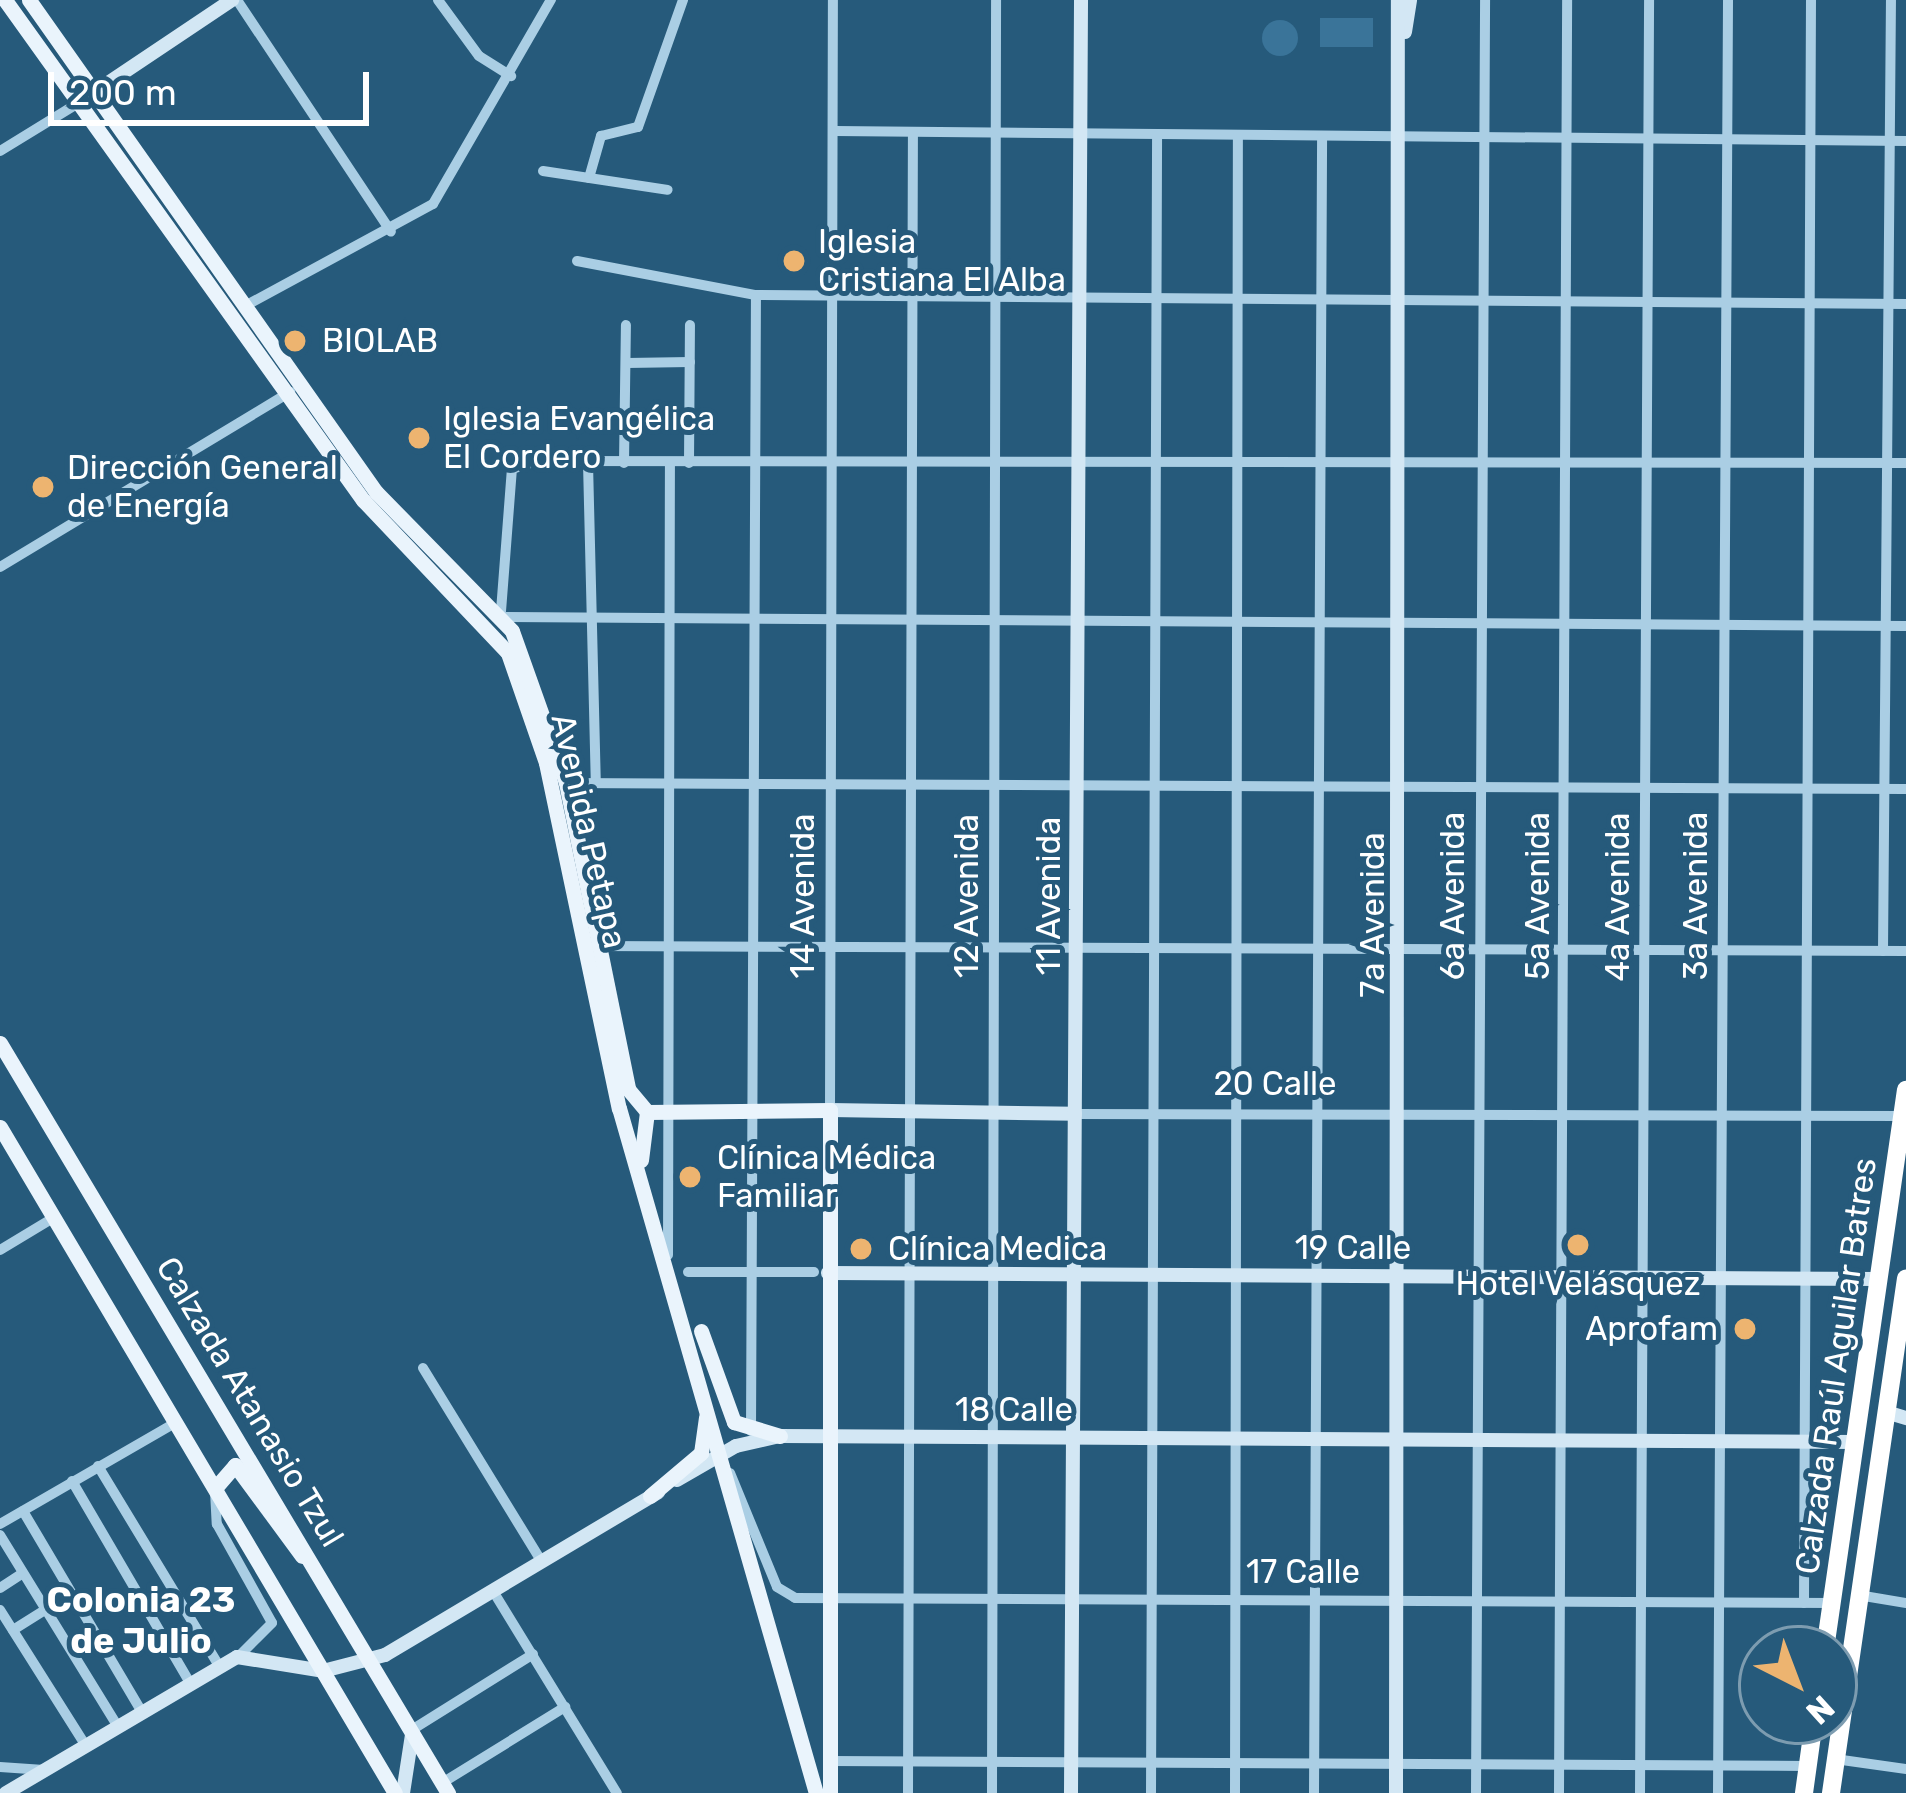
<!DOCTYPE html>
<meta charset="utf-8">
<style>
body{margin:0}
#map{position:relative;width:1906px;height:1793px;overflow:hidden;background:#265a7b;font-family:Rubik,sans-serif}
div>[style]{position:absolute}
.green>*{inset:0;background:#3a7499;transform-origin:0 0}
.round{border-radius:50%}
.street>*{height:10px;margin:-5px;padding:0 5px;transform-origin:5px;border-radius:5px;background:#aacee4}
.secondary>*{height:14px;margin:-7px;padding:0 7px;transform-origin:7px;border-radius:7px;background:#d3e7f4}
.primary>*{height:15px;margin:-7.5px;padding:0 7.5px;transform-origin:7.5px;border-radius:7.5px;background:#eaf4fc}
.highway>*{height:18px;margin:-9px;padding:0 9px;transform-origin:9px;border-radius:9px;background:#fff}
.dots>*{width:33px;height:33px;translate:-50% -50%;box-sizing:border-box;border:6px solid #265a7b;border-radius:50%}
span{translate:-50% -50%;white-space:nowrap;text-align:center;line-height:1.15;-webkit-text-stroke:10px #265a7b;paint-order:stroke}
.poi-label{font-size:33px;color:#fff}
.left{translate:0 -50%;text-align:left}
.right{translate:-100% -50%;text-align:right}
.street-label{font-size:33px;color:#fff}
.neighbourhood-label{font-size:36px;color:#fff;font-weight:700}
.north{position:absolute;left:1738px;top:1625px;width:120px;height:120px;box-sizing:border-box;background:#265a7b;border:3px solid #7d9cb0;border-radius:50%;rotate:138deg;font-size:33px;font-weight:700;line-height:48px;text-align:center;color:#fff}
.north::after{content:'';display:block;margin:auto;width:42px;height:54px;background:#edb470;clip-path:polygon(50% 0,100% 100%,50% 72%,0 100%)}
.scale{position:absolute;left:48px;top:72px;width:321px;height:54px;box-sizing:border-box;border:6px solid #fff;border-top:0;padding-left:15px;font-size:36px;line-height:42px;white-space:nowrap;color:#fff;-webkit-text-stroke:9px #265a7b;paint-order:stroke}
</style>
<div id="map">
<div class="green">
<i style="left:1320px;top:18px;width:53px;height:29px"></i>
<i class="round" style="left:1262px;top:20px;width:36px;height:36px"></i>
</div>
<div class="street">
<i style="left:237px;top:0;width:278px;rotate:56.4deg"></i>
<i style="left:438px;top:0;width:69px;rotate:53.8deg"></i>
<i style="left:479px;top:56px;width:38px;rotate:32deg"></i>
<i style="left:835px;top:131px;width:1071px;rotate:0.53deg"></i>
<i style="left:0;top:151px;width:94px;rotate:-31.5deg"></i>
<i style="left:543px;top:171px;width:126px;rotate:8.6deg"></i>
<i style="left:589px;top:178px;width:44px;rotate:-74.1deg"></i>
<i style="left:601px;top:136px;width:38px;rotate:-14deg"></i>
<i style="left:638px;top:127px;width:135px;rotate:-70.5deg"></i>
<i style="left:577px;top:261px;width:182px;rotate:10.8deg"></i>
<i style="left:756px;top:295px;width:1150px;rotate:0.45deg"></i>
<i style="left:245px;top:306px;width:214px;rotate:-28.5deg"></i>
<i style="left:433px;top:204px;width:236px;rotate:-60deg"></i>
<i style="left:627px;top:363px;width:63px;rotate:-0.9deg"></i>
<i style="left:588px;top:463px;width:320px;rotate:88.6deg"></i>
<i style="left:624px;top:463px;width:138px;rotate:-89.2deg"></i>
<i style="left:689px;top:463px;width:138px;rotate:-89.6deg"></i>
<i style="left:0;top:567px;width:339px;rotate:-31.1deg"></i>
<i style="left:501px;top:611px;width:142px;rotate:-85.6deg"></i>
<i style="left:512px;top:469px;width:25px;rotate:-18deg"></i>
<i style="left:536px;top:461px;width:1370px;rotate:0.08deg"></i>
<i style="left:504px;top:617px;width:1402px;rotate:0.37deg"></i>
<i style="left:566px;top:783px;width:1340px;rotate:0.26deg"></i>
<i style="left:595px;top:946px;width:1311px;rotate:0.22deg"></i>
<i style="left:1883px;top:951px;width:951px;rotate:-89.52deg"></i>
<i style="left:830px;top:1110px;width:1110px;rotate:-89.85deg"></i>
<i style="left:1075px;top:1114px;width:827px;rotate:0.14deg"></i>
<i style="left:0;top:1250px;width:62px;rotate:-31.1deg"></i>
<i style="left:668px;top:1255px;width:792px;rotate:-89.86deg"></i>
<i style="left:688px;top:1272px;width:126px"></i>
<i style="left:423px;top:1368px;width:228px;rotate:58.5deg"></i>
<i style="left:751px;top:1431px;width:1136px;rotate:-89.75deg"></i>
<i style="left:98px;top:1466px;width:234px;rotate:58.8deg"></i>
<i style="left:730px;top:1473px;width:123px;rotate:67.6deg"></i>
<i style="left:777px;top:1587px;width:21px;rotate:31deg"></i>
<i style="left:795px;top:1598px;width:1038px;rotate:0.28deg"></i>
<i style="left:72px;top:1481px;width:234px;rotate:59.7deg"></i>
<i style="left:215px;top:1491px;width:33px;rotate:87deg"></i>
<i style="left:217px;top:1524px;width:113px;rotate:60.9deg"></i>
<i style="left:272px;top:1623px;width:47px;rotate:135deg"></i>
<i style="left:23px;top:1511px;width:234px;rotate:59.4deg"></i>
<i style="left:0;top:1524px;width:202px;rotate:-30deg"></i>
<i style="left:0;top:1535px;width:225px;rotate:58.4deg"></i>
<i style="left:0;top:1588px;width:27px;rotate:-33deg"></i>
<i style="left:493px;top:1591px;width:237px;rotate:58.5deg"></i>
<i style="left:1858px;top:1595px;width:49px;rotate:9.5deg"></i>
<i style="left:1804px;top:1603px;width:1603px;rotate:-89.75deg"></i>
<i style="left:0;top:1610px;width:161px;rotate:57.7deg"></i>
<i style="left:13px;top:1630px;width:38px;rotate:-32deg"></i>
<i style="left:410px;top:1731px;width:145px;rotate:-32deg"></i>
<i style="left:1835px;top:1759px;width:72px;rotate:8deg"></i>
<i style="left:830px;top:1761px;width:977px;rotate:0.29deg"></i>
<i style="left:0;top:1767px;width:44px;rotate:3.9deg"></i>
<i style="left:442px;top:1783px;width:145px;rotate:-31.7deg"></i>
<i style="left:908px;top:1793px;width:1661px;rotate:-89.83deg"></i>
<i style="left:992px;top:1793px;width:1793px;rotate:-89.87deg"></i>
<i style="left:1151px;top:1793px;width:1657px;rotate:-89.79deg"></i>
<i style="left:1235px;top:1793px;width:1657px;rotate:-89.9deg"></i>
<i style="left:1314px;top:1793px;width:1657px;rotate:-89.72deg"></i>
<i style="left:1476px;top:1793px;width:1793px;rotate:-89.71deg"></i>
<i style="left:1559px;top:1793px;width:1793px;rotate:-89.74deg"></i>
<i style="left:1640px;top:1793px;width:1793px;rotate:-89.71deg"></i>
<i style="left:1718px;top:1793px;width:1793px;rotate:-89.68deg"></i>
</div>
<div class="secondary">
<i style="left:1405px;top:32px;width:32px;rotate:-81deg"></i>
<i style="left:96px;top:91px;width:164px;rotate:-33.8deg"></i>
<i style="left:830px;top:1110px;width:245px;rotate:0.9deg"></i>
<i style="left:828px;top:1273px;width:1050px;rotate:0.33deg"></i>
<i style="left:1886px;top:1412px;width:21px;rotate:17deg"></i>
<i style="left:677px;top:1480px;width:68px;rotate:-30deg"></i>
<i style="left:736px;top:1446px;width:45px;rotate:-12.8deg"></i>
<i style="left:780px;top:1436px;width:1075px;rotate:0.32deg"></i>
<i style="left:6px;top:1793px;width:268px;rotate:-30.5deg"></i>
<i style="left:237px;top:1657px;width:87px;rotate:9.2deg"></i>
<i style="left:323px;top:1671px;width:64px;rotate:-14.5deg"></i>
<i style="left:385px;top:1655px;width:318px;rotate:-30.8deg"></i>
<i style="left:403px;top:1793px;width:59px;rotate:-81.2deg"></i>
<i style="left:1071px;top:1793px;width:1793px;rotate:-89.68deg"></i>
<i style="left:1396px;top:1793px;width:1793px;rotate:-89.94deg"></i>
</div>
<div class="primary">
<i style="left:5px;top:0;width:615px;rotate:54.4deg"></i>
<i style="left:363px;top:500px;width:211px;rotate:46.5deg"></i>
<i style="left:508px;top:653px;width:116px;rotate:70.9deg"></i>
<i style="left:546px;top:763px;width:353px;rotate:78.1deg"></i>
<i style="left:619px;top:1108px;width:713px;rotate:73.96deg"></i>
<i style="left:29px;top:0;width:602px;rotate:54.81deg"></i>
<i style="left:376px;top:492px;width:194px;rotate:45.6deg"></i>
<i style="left:512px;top:631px;width:161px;rotate:70.4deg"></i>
<i style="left:566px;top:783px;width:312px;rotate:78.5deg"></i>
<i style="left:628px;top:1089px;width:30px;rotate:50deg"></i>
<i style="left:0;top:1043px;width:874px;rotate:59.15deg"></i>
<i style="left:647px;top:1112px;width:183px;rotate:-0.6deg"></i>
<i style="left:830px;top:1110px;width:683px;rotate:90deg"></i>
<i style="left:0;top:1127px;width:774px;rotate:59.33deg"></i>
<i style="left:641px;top:1160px;width:48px;rotate:-82.9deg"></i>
<i style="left:701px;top:1331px;width:97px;rotate:70.1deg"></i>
<i style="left:734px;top:1422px;width:48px;rotate:16.9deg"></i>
<i style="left:216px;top:1487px;width:29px;rotate:-49deg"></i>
<i style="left:235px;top:1465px;width:113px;rotate:53.6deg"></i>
<i style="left:650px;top:1496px;width:67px;rotate:-40.1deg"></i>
<i style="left:701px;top:1453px;width:36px;rotate:-82deg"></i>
</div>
<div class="highway">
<i style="left:1825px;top:1649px;width:565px;rotate:-81.76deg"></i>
<i style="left:1804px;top:1793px;width:73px;rotate:-82.1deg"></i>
<i style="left:1831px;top:1793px;width:520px;rotate:-81.71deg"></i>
</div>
<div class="dots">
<i style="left:794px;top:261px;background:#edb470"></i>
<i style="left:295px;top:341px;background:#edb470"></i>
<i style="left:419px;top:438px;background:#edb470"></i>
<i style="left:43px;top:487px;background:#edb470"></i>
<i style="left:690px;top:1177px;background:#edb470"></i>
<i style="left:1578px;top:1245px;background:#edb470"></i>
<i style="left:861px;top:1249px;background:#edb470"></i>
<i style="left:1745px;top:1329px;background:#edb470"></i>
</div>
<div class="poi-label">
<span class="left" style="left:818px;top:261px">Iglesia<br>Cristiana El Alba</span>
<span class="left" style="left:322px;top:341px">BIOLAB</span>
<span class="left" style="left:443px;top:438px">Iglesia Evangélica<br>El Cordero</span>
<span class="left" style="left:67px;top:487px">Dirección General<br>de Energía</span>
<span class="left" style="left:717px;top:1177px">Clínica Médica<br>Familiar</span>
<span class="left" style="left:888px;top:1249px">Clínica Medica</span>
<span style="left:1578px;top:1284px">Hotel Velásquez</span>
<span class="right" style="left:1718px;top:1329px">Aprofam</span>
</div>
<div class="street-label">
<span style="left:589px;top:831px;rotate:77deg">Avenida Petapa</span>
<span style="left:803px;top:896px;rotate:-90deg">14 Avenida</span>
<span style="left:967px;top:896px;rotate:-90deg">12 Avenida</span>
<span style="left:1049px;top:896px;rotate:-90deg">11 Avenida</span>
<span style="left:1453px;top:896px;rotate:-90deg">6a Avenida</span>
<span style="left:1538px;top:896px;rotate:-90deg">5a Avenida</span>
<span style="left:1696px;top:896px;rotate:-90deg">3a Avenida</span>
<span style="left:1618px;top:897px;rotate:-90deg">4a Avenida</span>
<span style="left:1373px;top:915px;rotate:-90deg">7a Avenida</span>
<span style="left:1275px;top:1084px">20 Calle</span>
<span style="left:1353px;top:1248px">19 Calle</span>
<span style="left:1836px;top:1366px;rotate:-82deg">Calzada Raúl Aguilar Batres</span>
<span style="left:250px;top:1402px;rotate:59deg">Calzada Atanasio Tzul</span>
<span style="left:1014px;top:1410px">18 Calle</span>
<span style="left:1303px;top:1572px">17 Calle</span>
</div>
<div class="neighbourhood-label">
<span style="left:141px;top:1620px">Colonia 23<br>de Julio</span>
</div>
<div class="north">N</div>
<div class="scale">200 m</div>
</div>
